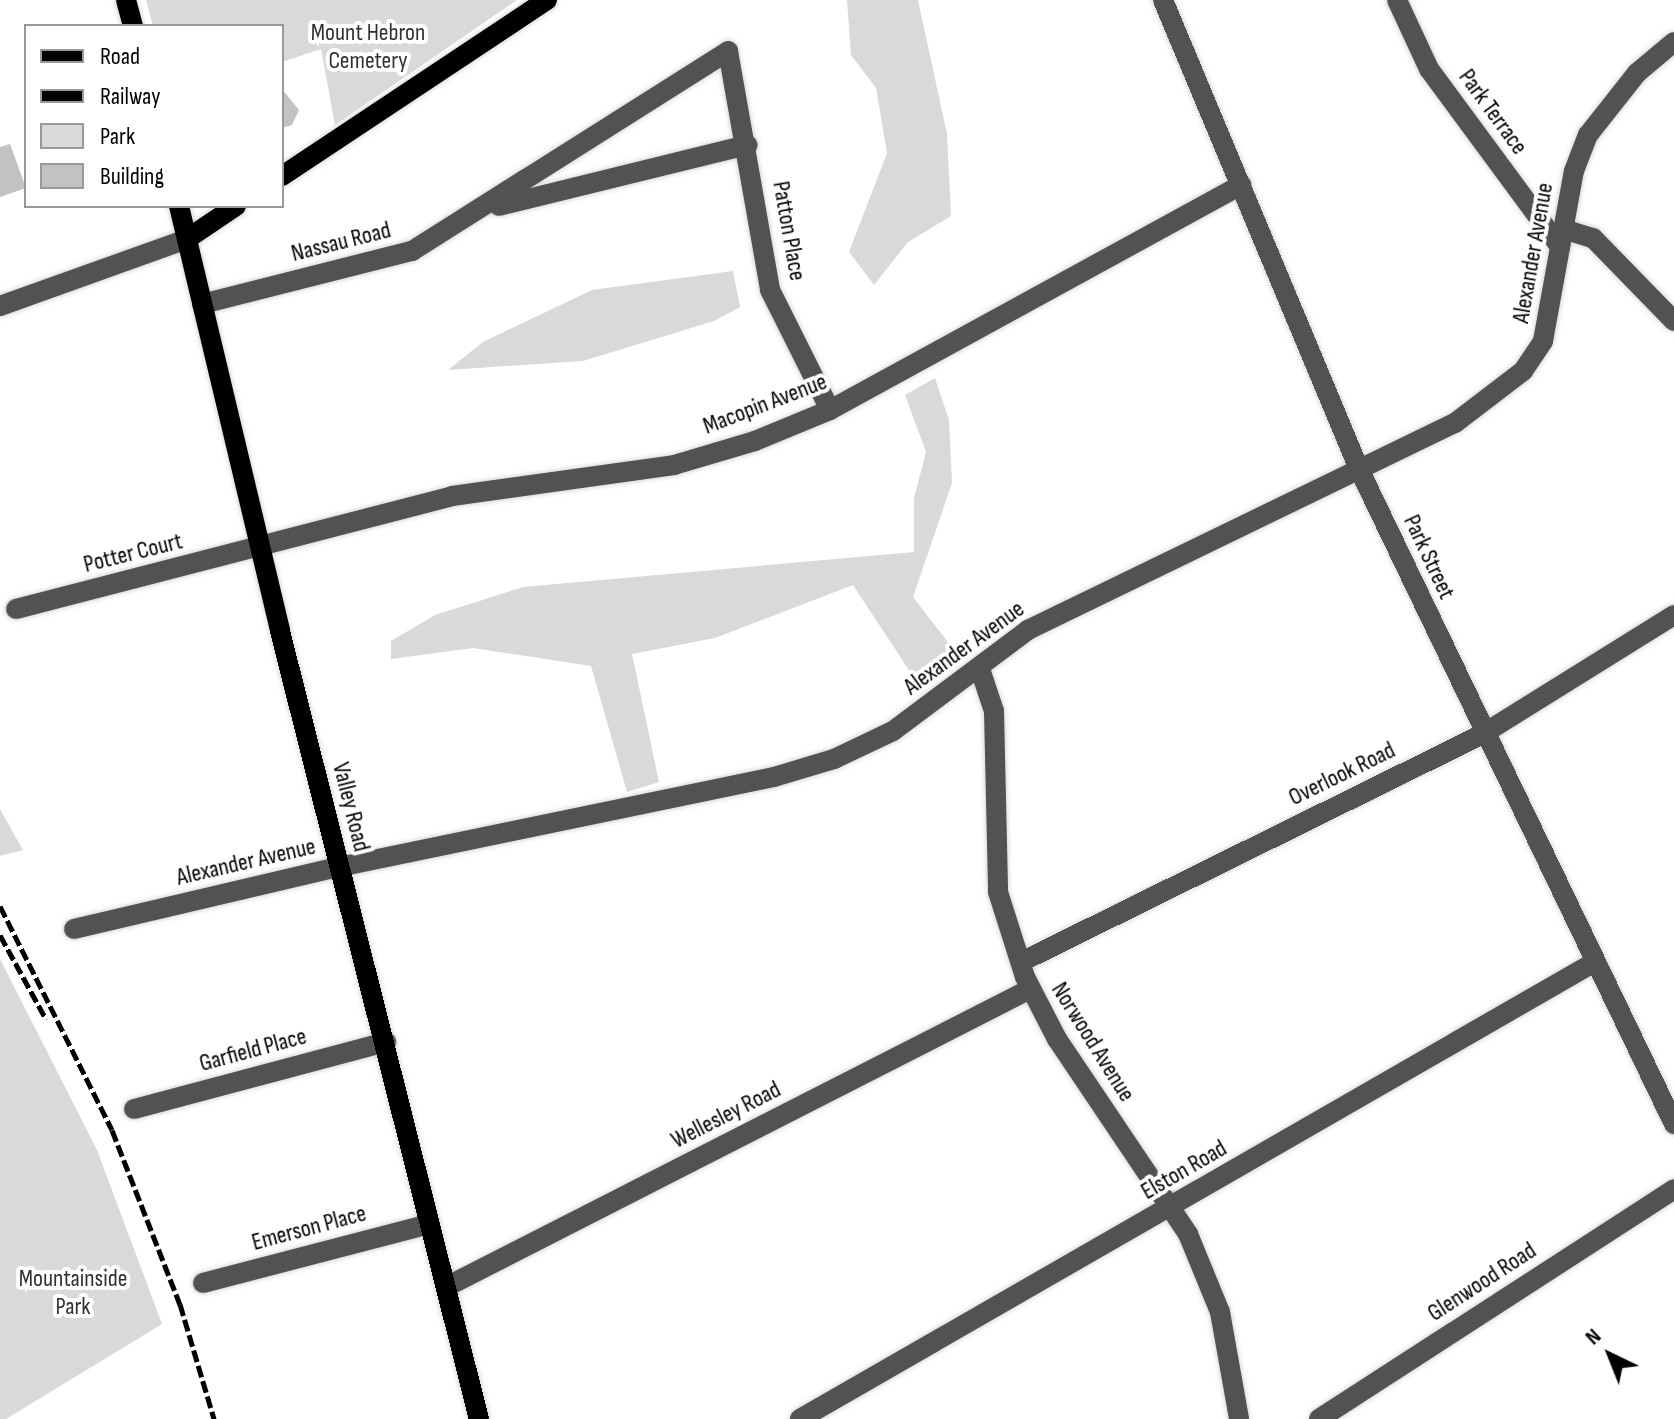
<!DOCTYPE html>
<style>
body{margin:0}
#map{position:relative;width:1674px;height:1419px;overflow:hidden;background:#fff;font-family:"Sofia Sans Condensed",sans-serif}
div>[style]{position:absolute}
.green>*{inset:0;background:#d9d9d9}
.building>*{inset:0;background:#c2c2c2}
.roads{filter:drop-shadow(0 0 2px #dbdbdb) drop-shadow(0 0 2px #dbdbdb)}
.minor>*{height:20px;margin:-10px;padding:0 10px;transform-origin:10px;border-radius:10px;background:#525252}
.major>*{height:20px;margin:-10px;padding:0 10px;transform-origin:10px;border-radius:10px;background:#000}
.rail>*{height:5px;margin-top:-2.5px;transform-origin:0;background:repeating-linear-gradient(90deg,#000 0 12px,transparent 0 16px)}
span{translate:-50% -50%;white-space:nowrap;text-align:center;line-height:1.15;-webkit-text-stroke:8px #fff;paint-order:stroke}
.park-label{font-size:24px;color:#303030}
.street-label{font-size:24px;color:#000}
.legend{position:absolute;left:24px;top:24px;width:260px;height:184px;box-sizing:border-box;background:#fff;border:2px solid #999;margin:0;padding:10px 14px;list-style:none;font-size:24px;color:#000}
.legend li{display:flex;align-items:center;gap:16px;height:40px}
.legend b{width:40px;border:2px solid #999}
.north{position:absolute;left:1570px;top:1315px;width:80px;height:80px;-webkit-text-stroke:6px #fff;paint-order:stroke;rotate:317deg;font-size:22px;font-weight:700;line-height:32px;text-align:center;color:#000}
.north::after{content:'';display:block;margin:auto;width:28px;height:36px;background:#000;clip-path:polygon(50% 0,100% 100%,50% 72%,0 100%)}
</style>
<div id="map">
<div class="green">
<i style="clip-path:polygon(146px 0,517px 0,335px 125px,321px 49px,282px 62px,282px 26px,153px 26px)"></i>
<i style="clip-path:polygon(847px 0,918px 0,947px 134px,951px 216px,908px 242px,874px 285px,849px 252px,887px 153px,876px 88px,851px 55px)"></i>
<i style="clip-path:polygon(733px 271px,740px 307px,714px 321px,583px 361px,448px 370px,483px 342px,592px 290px)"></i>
<i style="clip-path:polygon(935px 378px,949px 420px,952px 483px,913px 597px,961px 659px,922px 690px,853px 585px,715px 638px,632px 654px,659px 782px,627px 792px,591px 666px,473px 648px,391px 659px,391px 641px,435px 615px,523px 587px,914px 552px,914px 498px,926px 452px,905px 395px)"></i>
<i style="clip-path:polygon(0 809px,23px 850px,0 856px)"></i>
<i style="clip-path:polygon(0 959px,97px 1150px,162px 1324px,6px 1419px,0 1419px)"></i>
</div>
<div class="building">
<i style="clip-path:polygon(282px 89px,299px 110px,292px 125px,282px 128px)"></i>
<i style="clip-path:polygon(10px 144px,26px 188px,0 197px,0 147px)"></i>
</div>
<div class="roads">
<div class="minor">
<i style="left:1163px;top:0;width:508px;rotate:67.32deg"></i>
<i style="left:1359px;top:469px;width:727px;rotate:64.32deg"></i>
<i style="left:1397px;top:0;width:76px;rotate:65.1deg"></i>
<i style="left:1429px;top:69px;width:221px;rotate:53.6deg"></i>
<i style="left:499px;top:206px;width:256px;rotate:-13.8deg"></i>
<i style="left:1563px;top:229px;width:31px;rotate:17deg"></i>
<i style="left:1593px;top:238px;width:116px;rotate:45.7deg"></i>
<i style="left:202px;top:304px;width:217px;rotate:-14.2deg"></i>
<i style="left:412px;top:251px;width:374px;rotate:-32.3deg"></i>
<i style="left:728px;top:51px;width:243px;rotate:80deg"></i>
<i style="left:770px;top:290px;width:134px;rotate:63.4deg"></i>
<i style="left:0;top:306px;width:199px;rotate:-19.7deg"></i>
<i style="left:16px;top:609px;width:450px;rotate:-14.5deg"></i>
<i style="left:452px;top:496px;width:224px;rotate:-7.9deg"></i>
<i style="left:674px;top:465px;width:84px;rotate:-16.5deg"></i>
<i style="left:755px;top:441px;width:81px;rotate:-22.5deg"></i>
<i style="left:830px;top:410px;width:469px;rotate:-28.7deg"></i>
<i style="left:980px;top:669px;width:44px;rotate:71.6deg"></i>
<i style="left:994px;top:711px;width:181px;rotate:88.7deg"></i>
<i style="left:998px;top:892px;width:89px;rotate:72.4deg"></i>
<i style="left:1025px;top:977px;width:70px;rotate:62.7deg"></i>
<i style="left:1057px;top:1039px;width:235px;rotate:56.1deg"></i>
<i style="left:1188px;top:1234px;width:84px;rotate:67.7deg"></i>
<i style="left:1220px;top:1312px;width:109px;rotate:79.9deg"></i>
<i style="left:74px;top:929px;width:272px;rotate:-13.2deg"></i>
<i style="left:339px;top:867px;width:444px;rotate:-11.7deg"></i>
<i style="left:774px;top:777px;width:63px;rotate:-16.7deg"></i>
<i style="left:834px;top:759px;width:65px;rotate:-25.4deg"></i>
<i style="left:893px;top:731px;width:169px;rotate:-36.8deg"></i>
<i style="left:1028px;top:630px;width:475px;rotate:-25.9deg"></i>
<i style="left:1455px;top:423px;width:86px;rotate:-37.4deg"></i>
<i style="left:1523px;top:371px;width:36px;rotate:-56deg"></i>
<i style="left:1543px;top:341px;width:173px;rotate:-79.7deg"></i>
<i style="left:1574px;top:171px;width:39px;rotate:-69deg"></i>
<i style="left:1588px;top:135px;width:79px;rotate:-51.7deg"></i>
<i style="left:1637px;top:73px;width:48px;rotate:-40deg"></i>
<i style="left:1023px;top:961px;width:513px;rotate:-26.27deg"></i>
<i style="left:1483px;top:734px;width:225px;rotate:-31.9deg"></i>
<i style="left:134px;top:1109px;width:261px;rotate:-14.9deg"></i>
<i style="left:203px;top:1283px;width:234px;rotate:-14.6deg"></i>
<i style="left:446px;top:1287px;width:656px;rotate:-27.03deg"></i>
<i style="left:800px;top:1419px;width:915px;rotate:-29.9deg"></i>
<i style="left:1319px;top:1419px;width:423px;rotate:-32.9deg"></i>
</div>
<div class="major">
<i style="left:126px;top:0;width:27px;rotate:75deg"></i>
<i style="left:282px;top:176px;width:318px;rotate:-33.6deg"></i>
<i style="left:179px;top:206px;width:437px;rotate:76.6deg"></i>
<i style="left:280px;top:631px;width:813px;rotate:75.83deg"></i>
<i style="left:187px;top:239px;width:59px;rotate:-34deg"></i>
</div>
</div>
<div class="rail">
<i style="left:0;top:906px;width:250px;rotate:63.4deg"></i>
<i style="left:112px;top:1130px;width:187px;rotate:68.7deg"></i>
<i style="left:180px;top:1304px;width:120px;rotate:73.5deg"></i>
<i style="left:0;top:935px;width:96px;rotate:61.3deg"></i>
</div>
<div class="park-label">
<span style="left:368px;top:47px">Mount Hebron<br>Cemetery</span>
<span style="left:73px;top:1293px">Mountainside<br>Park</span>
</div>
<div class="street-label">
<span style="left:1493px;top:112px;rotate:54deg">Park Terrace</span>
<span style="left:789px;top:231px;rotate:80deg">Patton Place</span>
<span style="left:341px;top:242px;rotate:-14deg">Nassau Road</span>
<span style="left:1533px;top:253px;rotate:-80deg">Alexander Avenue</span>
<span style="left:765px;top:404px;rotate:-21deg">Macopin Avenue</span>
<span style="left:133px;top:553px;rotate:-14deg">Potter Court</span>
<span style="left:1429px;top:557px;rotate:65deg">Park Street</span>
<span style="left:964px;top:648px;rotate:-36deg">Alexander Avenue</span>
<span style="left:1342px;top:774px;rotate:-26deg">Overlook Road</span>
<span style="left:351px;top:807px;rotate:76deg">Valley Road</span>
<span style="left:246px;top:862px;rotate:-13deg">Alexander Avenue</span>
<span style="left:1093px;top:1042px;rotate:58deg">Norwood Avenue</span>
<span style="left:253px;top:1050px;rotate:-15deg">Garfield Place</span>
<span style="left:726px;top:1115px;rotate:-27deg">Wellesley Road</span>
<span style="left:1184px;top:1170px;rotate:-30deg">Elston Road</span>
<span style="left:309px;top:1228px;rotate:-15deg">Emerson Place</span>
<span style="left:1482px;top:1282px;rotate:-33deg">Glenwood Road</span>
</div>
<ul class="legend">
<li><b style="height:10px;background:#000"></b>Road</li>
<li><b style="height:10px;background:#000"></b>Railway</li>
<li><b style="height:22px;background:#d9d9d9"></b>Park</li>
<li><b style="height:22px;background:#c2c2c2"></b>Building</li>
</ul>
<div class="north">N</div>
</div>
